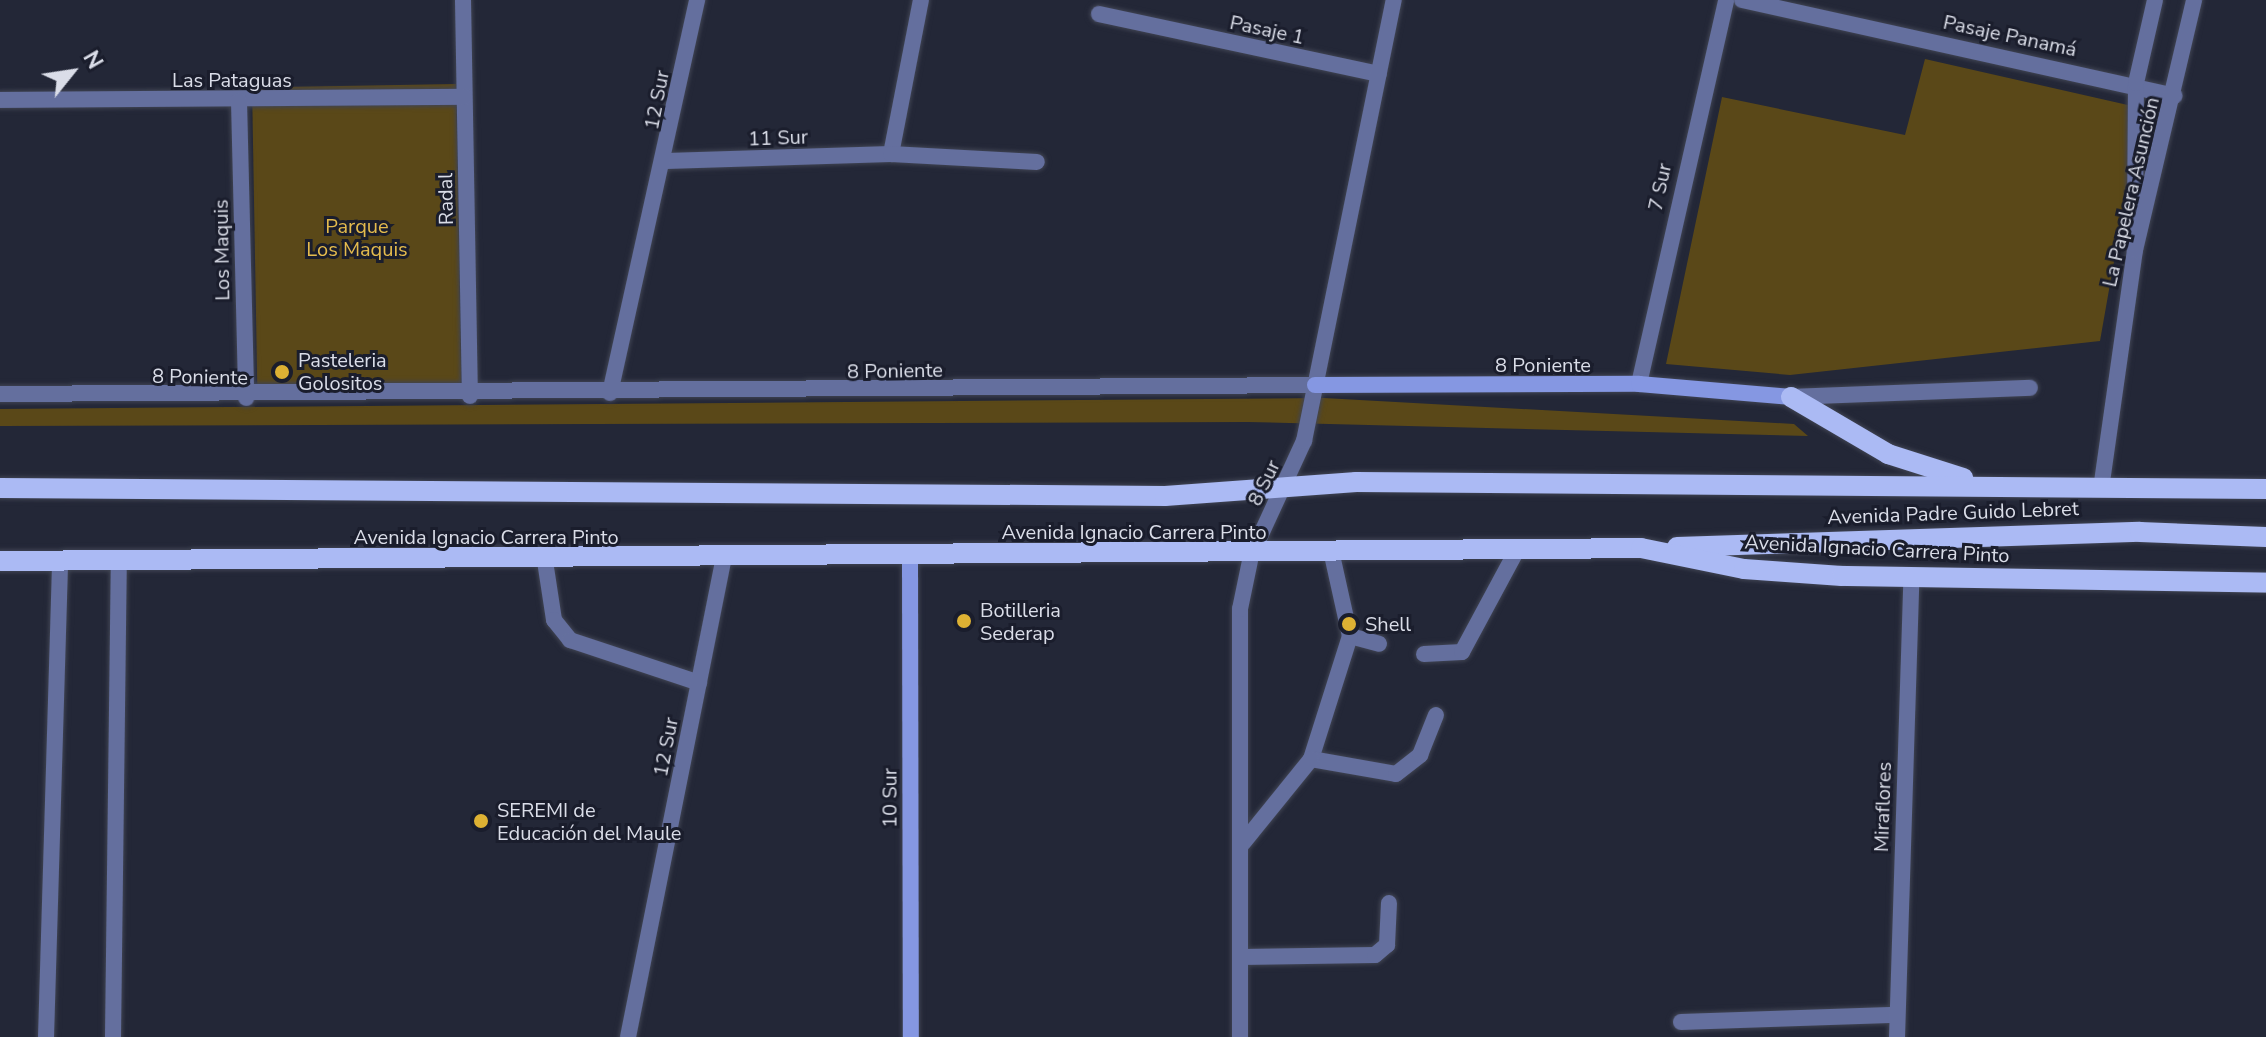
<!DOCTYPE html>
<meta charset="utf-8">
<style>
body{margin:0}
#map{position:relative;width:2266px;height:1037px;overflow:hidden;background:#232737;font-family:"Nunito Sans",sans-serif}
div>[style]{position:absolute}
.green>*{inset:0;background:#5a4818;transform-origin:0 0}
.roads{filter:drop-shadow(0 0 2px #404453) drop-shadow(0 0 2px #404453)}
.lane>*{height:16px;margin:-8px;padding:0 8px;transform-origin:8px;border-radius:8px;background:#646f9e}
.street>*{height:16px;margin:-8px;padding:0 8px;transform-origin:8px;border-radius:8px;background:#646f9e}
.secondary>*{height:16px;margin:-8px;padding:0 8px;transform-origin:8px;border-radius:8px;background:#8597e2}
.primary>*{height:20px;margin:-10px;padding:0 10px;transform-origin:10px;border-radius:10px;background:#abbaf4}
.dots>*{width:22px;height:22px;translate:-50% -50%;box-sizing:border-box;border:4px solid #1a1d2c;border-radius:50%}
span{translate:-50% -50%;white-space:nowrap;text-align:center;line-height:1.15;-webkit-text-stroke:6px #1a1d2c;paint-order:stroke}
.street-label{font-size:20px;color:#dadde8}
.park-label{font-size:20px;color:#e4bb4d}
.poi-label{font-size:20px;color:#dadde8}
.left{translate:0 -50%;text-align:left}
.north{position:absolute;left:32px;top:32px;width:80px;height:80px;-webkit-text-stroke:6px #1a1d2c;paint-order:stroke;rotate:60deg;font-size:22px;font-weight:700;line-height:32px;text-align:center;color:#dadde8}
.north::after{content:'';display:block;margin:auto;width:28px;height:36px;background:#dadde8;clip-path:polygon(50% 0,100% 100%,50% 72%,0 100%)}
</style>
<div id="map">
<div class="green">
<i style="clip-path:polygon(1925px 59px,2141px 108px,2100px 341px,1790px 375px,1666px 364px,1722px 97px,1905px 135px)"></i>
<i style="left:456px;top:84px;width:301px;height:204px;rotate:89deg"></i>
<i style="clip-path:polygon(1324px 398px,1794px 424px,1808px 436px,1248px 422px,0 426px,0 409px)"></i>
</div>
<div class="roads">
<div class="lane">
<i style="left:1791px;top:397px;width:239px;rotate:-2.2deg"></i>
<i style="left:1332px;top:555px;width:83px;rotate:77.5deg"></i>
<i style="left:1350px;top:636px;width:30px;rotate:15deg"></i>
<i style="left:545px;top:561px;width:60px;rotate:81.3deg"></i>
<i style="left:554px;top:620px;width:26px;rotate:51deg"></i>
<i style="left:570px;top:640px;width:136px;rotate:18.4deg"></i>
<i style="left:1350px;top:636px;width:129px;rotate:107.6deg"></i>
<i style="left:1311px;top:759px;width:86px;rotate:10deg"></i>
<i style="left:1396px;top:774px;width:31px;rotate:-38deg"></i>
<i style="left:1420px;top:755px;width:43px;rotate:-68.2deg"></i>
<i style="left:1424px;top:654px;width:38px;rotate:-3deg"></i>
<i style="left:1462px;top:652px;width:116px;rotate:-61.7deg"></i>
<i style="left:1243px;top:843px;width:108px;rotate:-51deg"></i>
<i style="left:1241px;top:957px;width:134px;rotate:-0.9deg"></i>
<i style="left:1375px;top:955px;width:16px;rotate:-40deg"></i>
<i style="left:1387px;top:945px;width:42px;rotate:-87.3deg"></i>
<i style="left:46px;top:1037px;width:476px;rotate:-88.3deg"></i>
<i style="left:113px;top:1037px;width:476px;rotate:-89.3deg"></i>
</div>
<div class="street">
<i style="left:463px;top:0;width:396px;rotate:89deg"></i>
<i style="left:1742px;top:0;width:443px;rotate:12.5deg"></i>
<i style="left:1099px;top:14px;width:286px;rotate:12.1deg"></i>
<i style="left:0;top:100px;width:464px;rotate:-0.4deg"></i>
<i style="left:239px;top:101px;width:297px;rotate:88.6deg"></i>
<i style="left:891px;top:154px;width:157px;rotate:-79deg"></i>
<i style="left:666px;top:161px;width:225px;rotate:-1.8deg"></i>
<i style="left:891px;top:154px;width:146px;rotate:3.1deg"></i>
<i style="left:2135px;top:224px;width:141px;rotate:-89.6deg"></i>
<i style="left:2136px;top:83px;width:85px;rotate:-77.1deg"></i>
<i style="left:1639px;top:384px;width:394px;rotate:-77.2deg"></i>
<i style="left:610px;top:393px;width:403px;rotate:-77.5deg"></i>
<i style="left:0;top:394px;width:1315px;rotate:-0.39deg"></i>
<i style="left:2101px;top:489px;width:241px;rotate:-81.9deg"></i>
<i style="left:2135px;top:250px;width:257px;rotate:-76.7deg"></i>
<i style="left:1681px;top:1022px;width:216px;rotate:-1.9deg"></i>
<i style="left:628px;top:1037px;width:486px;rotate:-78.7deg"></i>
<i style="left:1240px;top:1037px;width:428px;rotate:-90deg"></i>
<i style="left:1240px;top:609px;width:54px;rotate:-78.3deg"></i>
<i style="left:1251px;top:556px;width:127px;rotate:-65.3deg"></i>
<i style="left:1304px;top:441px;width:450px;rotate:-78.5deg"></i>
<i style="left:1897px;top:1037px;width:458px;rotate:-88.2deg"></i>
</div>
<div class="secondary">
<i style="left:1315px;top:385px;width:324px;rotate:-0.2deg"></i>
<i style="left:1639px;top:384px;width:153px;rotate:4.9deg"></i>
<i style="left:910px;top:559px;width:478px;rotate:89.9deg"></i>
</div>
<div class="primary">
<i style="left:1791px;top:397px;width:113px;rotate:30.4deg"></i>
<i style="left:1888px;top:454px;width:79px;rotate:17.7deg"></i>
<i style="left:0;top:488px;width:1165px;rotate:0.39deg"></i>
<i style="left:1165px;top:496px;width:192px;rotate:-4.2deg"></i>
<i style="left:1356px;top:482px;width:910px;rotate:0.44deg"></i>
<i style="left:1677px;top:547px;width:463px;rotate:-1.9deg"></i>
<i style="left:2140px;top:532px;width:126px;rotate:2.3deg"></i>
<i style="left:0;top:561px;width:1641px;rotate:-0.45deg"></i>
<i style="left:1641px;top:548px;width:105px;rotate:11.5deg"></i>
<i style="left:1744px;top:569px;width:98px;rotate:4.1deg"></i>
<i style="left:1842px;top:576px;width:424px;rotate:0.9deg"></i>
</div>
</div>
<div class="dots">
<i style="left:282px;top:372px;background:#ddb133"></i>
<i style="left:964px;top:621px;background:#ddb133"></i>
<i style="left:1349px;top:624px;background:#ddb133"></i>
<i style="left:481px;top:821px;background:#ddb133"></i>
</div>
<div class="street-label">
<span style="left:1267px;top:30px;rotate:12deg">Pasaje 1</span>
<span style="left:2010px;top:36px;rotate:12deg">Pasaje Panamá</span>
<span style="left:232px;top:80px">Las Pataguas</span>
<span style="left:657px;top:100px;rotate:-79deg">12 Sur</span>
<span style="left:778px;top:138px;rotate:-2deg">11 Sur</span>
<span style="left:1660px;top:187px;rotate:-78deg">7 Sur</span>
<span style="left:2131px;top:192px;rotate:-77deg">La Papelera Asunción</span>
<span style="left:446px;top:199px;rotate:-91deg">Radal</span>
<span style="left:222px;top:250px;rotate:-91deg">Los Maquis</span>
<span style="left:1543px;top:365px">8 Poniente</span>
<span style="left:895px;top:371px;rotate:-1deg">8 Poniente</span>
<span style="left:200px;top:377px;rotate:1deg">8 Poniente</span>
<span style="left:1264px;top:483px;rotate:-64deg">8 Sur</span>
<span style="left:1953px;top:513px;rotate:-2deg">Avenida Padre Guido Lebret</span>
<span style="left:1134px;top:532px">Avenida Ignacio Carrera Pinto</span>
<span style="left:486px;top:537px">Avenida Ignacio Carrera Pinto</span>
<span style="left:1877px;top:549px;rotate:3deg">Avenida Ignacio Carrera Pinto</span>
<span style="left:666px;top:747px;rotate:-79deg">12 Sur</span>
<span style="left:890px;top:798px;rotate:-90deg">10 Sur</span>
<span style="left:1883px;top:807px;rotate:-88deg">Miraflores</span>
</div>
<div class="park-label">
<span style="left:357px;top:238px">Parque<br>Los Maquis</span>
</div>
<div class="poi-label">
<span class="left" style="left:298px;top:372px">Pasteleria<br>Golositos</span>
<span class="left" style="left:980px;top:622px">Botilleria<br>Sederap</span>
<span class="left" style="left:1365px;top:624px">Shell</span>
<span class="left" style="left:497px;top:822px">SEREMI de<br>Educación del Maule</span>
</div>
<div class="north">N</div>
</div>
